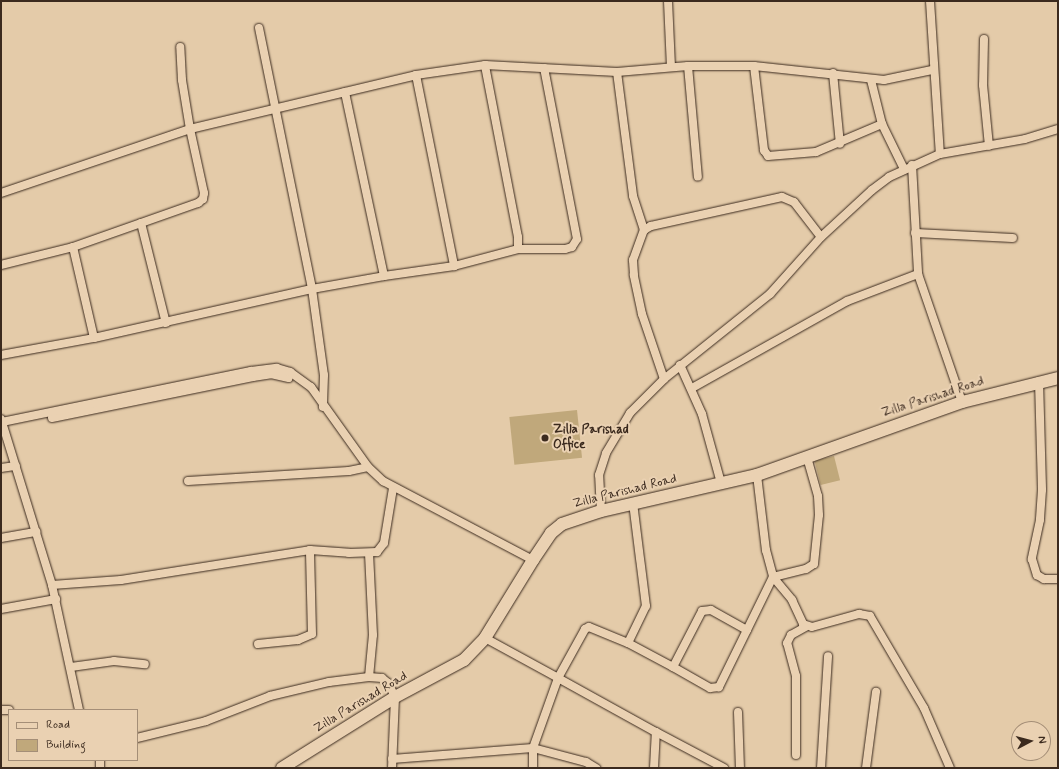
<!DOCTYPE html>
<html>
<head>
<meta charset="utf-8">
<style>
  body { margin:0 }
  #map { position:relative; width:1059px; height:769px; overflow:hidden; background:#e4cba9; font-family:Mynerve,sans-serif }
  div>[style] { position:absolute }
  .building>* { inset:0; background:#c0a87b; transform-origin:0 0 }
  .roads { filter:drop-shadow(0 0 1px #3b2a1e) drop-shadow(0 0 1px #3b2a1e) }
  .minor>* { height:8px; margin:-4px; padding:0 4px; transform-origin:4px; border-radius:4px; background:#ead1b2 }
  .secondary>* { height:12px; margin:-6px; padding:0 6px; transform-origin:6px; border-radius:6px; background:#ead1b2 }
  .dots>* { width:11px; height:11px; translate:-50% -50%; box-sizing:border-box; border:2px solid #ead1b2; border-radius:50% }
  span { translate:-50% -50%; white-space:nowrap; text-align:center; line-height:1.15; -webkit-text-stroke:4px #ead1b2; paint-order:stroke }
  .street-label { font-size:13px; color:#3b2a1e }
  .poi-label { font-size:13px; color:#3b2a1e; font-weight:700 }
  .left { translate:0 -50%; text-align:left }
  .frame { position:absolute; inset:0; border:2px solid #3b2a1e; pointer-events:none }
  .legend { position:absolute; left:8px; top:709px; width:130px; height:52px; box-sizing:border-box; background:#ead1b2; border:1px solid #a48e77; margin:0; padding:5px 7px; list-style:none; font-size:12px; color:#3b2a1e }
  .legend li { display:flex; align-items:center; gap:8px; height:20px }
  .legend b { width:20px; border:1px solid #a48e77 }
  .north { position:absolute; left:1011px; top:721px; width:40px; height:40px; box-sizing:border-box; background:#ead1b2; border:1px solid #a48e77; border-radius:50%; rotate:83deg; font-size:11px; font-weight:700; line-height:16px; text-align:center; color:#3b2a1e }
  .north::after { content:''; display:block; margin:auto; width:14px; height:18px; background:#3b2a1e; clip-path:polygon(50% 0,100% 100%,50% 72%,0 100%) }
</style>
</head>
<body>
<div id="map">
  <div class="building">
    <i style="left:577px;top:410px;width:48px;height:68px;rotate:84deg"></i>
    <i style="left:834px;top:456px;width:25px;height:20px;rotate:76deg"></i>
  </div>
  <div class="roads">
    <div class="minor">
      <i style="left:668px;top:1px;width:66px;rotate:87.4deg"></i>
      <i style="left:930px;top:1px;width:153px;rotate:86.3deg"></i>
      <i style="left:259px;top:28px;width:266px;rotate:78.5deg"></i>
      <i style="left:312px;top:289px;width:87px;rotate:82.1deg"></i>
      <i style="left:324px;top:375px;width:32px;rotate:92deg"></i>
      <i style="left:984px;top:39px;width:46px;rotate:91.2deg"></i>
      <i style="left:983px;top:85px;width:61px;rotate:84.4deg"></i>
      <i style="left:688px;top:66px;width:111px;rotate:84.9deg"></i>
      <i style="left:754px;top:66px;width:85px;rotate:83.2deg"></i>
      <i style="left:764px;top:150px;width:7px;rotate:56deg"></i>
      <i style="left:768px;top:156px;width:48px;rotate:-4.8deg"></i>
      <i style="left:816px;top:152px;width:72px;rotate:-23deg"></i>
      <i style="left:617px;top:72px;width:125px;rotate:82.6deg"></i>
      <i style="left:633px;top:196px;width:36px;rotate:72deg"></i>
      <i style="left:833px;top:73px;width:71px;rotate:84.4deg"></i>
      <i style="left:416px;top:75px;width:195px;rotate:78.7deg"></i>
      <i style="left:871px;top:80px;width:45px;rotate:76deg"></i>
      <i style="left:882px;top:124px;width:50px;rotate:63.9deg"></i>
      <i style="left:912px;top:165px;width:109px;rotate:86.8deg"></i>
      <i style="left:918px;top:274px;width:135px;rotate:71deg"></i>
      <i style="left:1px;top:193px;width:200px;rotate:-18.7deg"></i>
      <i style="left:190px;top:129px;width:50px;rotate:-99.3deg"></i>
      <i style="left:182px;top:80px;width:33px;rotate:-93deg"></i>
      <i style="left:141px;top:223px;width:103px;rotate:76deg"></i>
      <i style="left:915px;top:233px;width:98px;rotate:2.9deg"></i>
      <i style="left:73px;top:247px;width:133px;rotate:-19.4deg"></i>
      <i style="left:198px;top:203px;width:6px;rotate:-39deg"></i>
      <i style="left:203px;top:199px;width:6px;rotate:-81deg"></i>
      <i style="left:204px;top:193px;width:66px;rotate:-102.3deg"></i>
      <i style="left:190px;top:129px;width:232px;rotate:-13.4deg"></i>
      <i style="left:416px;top:75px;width:70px;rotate:-8.2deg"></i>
      <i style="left:485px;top:65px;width:132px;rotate:3deg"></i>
      <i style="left:617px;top:72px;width:71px;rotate:-4.8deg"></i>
      <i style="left:688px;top:66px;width:66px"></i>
      <i style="left:754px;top:66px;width:131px;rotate:6.1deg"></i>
      <i style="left:884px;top:80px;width:49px;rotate:-11.8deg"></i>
      <i style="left:518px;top:249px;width:47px"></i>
      <i style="left:565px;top:249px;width:7px;rotate:-16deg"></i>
      <i style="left:572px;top:247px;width:9px;rotate:-58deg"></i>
      <i style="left:577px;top:239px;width:174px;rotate:-100.9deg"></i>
      <i style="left:1px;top:265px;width:74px;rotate:-14deg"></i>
      <i style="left:73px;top:247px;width:93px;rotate:77deg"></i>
      <i style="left:384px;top:276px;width:71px;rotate:-8.1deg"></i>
      <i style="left:454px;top:266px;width:66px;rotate:-14.9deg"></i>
      <i style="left:518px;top:249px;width:12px;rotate:-90deg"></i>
      <i style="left:518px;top:237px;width:175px;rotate:-100.9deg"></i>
      <i style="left:1px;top:355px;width:95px;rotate:-10.4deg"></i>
      <i style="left:94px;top:338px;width:223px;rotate:-12.7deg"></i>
      <i style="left:312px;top:289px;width:73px;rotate:-10.2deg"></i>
      <i style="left:384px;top:276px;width:188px;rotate:-102deg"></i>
      <i style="left:680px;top:365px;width:54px;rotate:65.8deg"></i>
      <i style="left:702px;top:414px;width:72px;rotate:74.6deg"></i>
      <i style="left:664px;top:379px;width:69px;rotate:-108.7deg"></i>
      <i style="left:642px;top:314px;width:40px;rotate:-102deg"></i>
      <i style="left:634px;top:275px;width:15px;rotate:-94deg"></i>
      <i style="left:633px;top:260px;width:32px;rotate:-70deg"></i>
      <i style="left:644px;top:230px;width:8px;rotate:-30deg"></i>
      <i style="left:651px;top:226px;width:134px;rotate:-12.5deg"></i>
      <i style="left:782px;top:197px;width:13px;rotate:23deg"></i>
      <i style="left:794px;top:202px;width:44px;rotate:52.4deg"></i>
      <i style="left:1039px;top:381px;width:109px;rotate:88.4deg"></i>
      <i style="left:1042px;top:490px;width:30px;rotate:94deg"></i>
      <i style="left:1040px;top:520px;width:40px;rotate:102deg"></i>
      <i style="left:1032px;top:559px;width:17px;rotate:73deg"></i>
      <i style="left:1037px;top:575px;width:8px;rotate:30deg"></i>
      <i style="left:1044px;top:579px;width:14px"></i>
      <i style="left:692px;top:388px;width:178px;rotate:-29.3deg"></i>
      <i style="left:847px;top:301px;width:76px;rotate:-20.8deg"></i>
      <i style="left:52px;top:418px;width:205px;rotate:-11.5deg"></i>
      <i style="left:253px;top:377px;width:18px;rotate:-9deg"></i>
      <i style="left:271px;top:374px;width:18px;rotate:13deg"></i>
      <i style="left:1px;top:419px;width:174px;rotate:72.9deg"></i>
      <i style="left:52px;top:585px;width:128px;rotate:77.8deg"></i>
      <i style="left:2px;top:422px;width:254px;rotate:-11.6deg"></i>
      <i style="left:251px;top:371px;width:26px;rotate:-7deg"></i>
      <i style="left:277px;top:368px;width:14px;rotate:17deg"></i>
      <i style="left:290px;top:372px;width:26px;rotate:36deg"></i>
      <i style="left:311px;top:387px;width:98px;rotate:54.5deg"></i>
      <i style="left:368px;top:467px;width:21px;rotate:43deg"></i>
      <i style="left:383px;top:481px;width:170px;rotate:27.8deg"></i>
      <i style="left:1px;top:468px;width:15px;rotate:-8deg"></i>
      <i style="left:757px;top:475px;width:76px;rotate:83.2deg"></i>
      <i style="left:766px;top:550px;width:28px;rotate:75deg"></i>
      <i style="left:773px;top:577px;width:30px;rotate:50deg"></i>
      <i style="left:792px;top:600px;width:26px;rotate:65deg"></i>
      <i style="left:803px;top:624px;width:9px;rotate:18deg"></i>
      <i style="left:812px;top:627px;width:49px;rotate:-15.5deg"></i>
      <i style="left:859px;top:614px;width:11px;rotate:10deg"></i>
      <i style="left:870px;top:616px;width:107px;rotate:59.6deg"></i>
      <i style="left:924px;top:708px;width:65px;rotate:66.6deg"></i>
      <i style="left:188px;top:481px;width:161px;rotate:-3.6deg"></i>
      <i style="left:349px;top:471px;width:19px;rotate:-12deg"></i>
      <i style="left:601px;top:511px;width:36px;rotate:-93deg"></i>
      <i style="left:599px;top:475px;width:23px;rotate:-72deg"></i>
      <i style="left:606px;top:453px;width:47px;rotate:-59deg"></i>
      <i style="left:630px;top:413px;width:48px;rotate:-45deg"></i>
      <i style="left:664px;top:379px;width:136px;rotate:-38.7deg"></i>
      <i style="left:770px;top:294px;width:76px;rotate:-48.2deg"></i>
      <i style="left:821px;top:237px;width:69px;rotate:-42.7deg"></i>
      <i style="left:872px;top:190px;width:21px;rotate:-37deg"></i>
      <i style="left:889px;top:177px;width:56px;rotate:-24.3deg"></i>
      <i style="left:940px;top:154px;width:86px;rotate:-10deg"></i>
      <i style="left:1025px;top:139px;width:34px;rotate:-17deg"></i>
      <i style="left:1px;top:538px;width:36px;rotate:-10deg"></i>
      <i style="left:52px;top:585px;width:69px;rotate:-4.1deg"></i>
      <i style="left:121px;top:580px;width:191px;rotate:-9deg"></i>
      <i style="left:310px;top:550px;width:39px;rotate:4deg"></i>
      <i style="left:349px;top:553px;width:28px;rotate:-2deg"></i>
      <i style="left:377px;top:552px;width:11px;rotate:-52deg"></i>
      <i style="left:384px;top:543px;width:56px;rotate:-80.7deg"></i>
      <i style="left:1px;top:609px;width:56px;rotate:-10.3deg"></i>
      <i style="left:747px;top:630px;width:64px;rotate:116.2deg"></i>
      <i style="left:719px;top:687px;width:9px;rotate:174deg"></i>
      <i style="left:710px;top:688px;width:43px;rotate:-150.4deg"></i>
      <i style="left:673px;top:667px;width:63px;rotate:-62.6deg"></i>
      <i style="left:702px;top:611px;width:9px;rotate:-6deg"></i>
      <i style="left:711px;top:610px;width:41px;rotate:29.1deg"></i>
      <i style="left:747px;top:630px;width:59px;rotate:-63.9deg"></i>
      <i style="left:773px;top:577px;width:34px;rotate:-14deg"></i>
      <i style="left:806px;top:569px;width:9px;rotate:-32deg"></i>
      <i style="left:814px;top:564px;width:49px;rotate:-84.2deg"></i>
      <i style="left:819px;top:515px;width:19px;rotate:-93deg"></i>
      <i style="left:818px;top:496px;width:41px;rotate:-105.8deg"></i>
      <i style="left:485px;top:638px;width:83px;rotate:28.7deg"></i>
      <i style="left:558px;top:678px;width:56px;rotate:-61.1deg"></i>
      <i style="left:585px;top:629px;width:4px;rotate:-27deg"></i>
      <i style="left:589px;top:627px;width:42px;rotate:22.3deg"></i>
      <i style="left:628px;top:643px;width:51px;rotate:28.1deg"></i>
      <i style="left:628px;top:643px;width:41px;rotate:-64.1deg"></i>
      <i style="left:646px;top:606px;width:104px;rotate:-97.2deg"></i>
      <i style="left:258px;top:644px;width:40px;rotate:-5.7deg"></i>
      <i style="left:298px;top:640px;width:15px;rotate:-23deg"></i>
      <i style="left:312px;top:634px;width:84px;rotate:-91.4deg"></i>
      <i style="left:71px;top:667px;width:43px;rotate:-7.9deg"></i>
      <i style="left:114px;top:661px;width:31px;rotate:6deg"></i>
      <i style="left:369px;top:677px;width:42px;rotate:-84.6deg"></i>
      <i style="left:373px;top:635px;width:82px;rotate:-92.8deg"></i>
      <i style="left:1px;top:710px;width:8px"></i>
      <i style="left:738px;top:712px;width:56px;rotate:88deg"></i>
      <i style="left:137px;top:738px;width:71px;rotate:-13.8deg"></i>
      <i style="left:206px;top:721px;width:69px;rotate:-21.3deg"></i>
      <i style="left:270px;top:696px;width:61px;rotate:-13.3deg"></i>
      <i style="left:329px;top:682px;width:40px;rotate:-7.1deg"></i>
      <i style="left:369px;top:677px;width:13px;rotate:4deg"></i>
      <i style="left:382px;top:678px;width:8px;rotate:40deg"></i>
      <i style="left:388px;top:683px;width:16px;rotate:63deg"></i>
      <i style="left:395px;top:697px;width:71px;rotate:92.4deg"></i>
      <i style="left:796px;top:755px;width:79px;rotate:-90deg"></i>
      <i style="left:796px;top:676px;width:34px;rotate:-105deg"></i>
      <i style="left:787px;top:643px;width:9px;rotate:-63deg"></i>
      <i style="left:791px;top:635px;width:18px;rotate:-29deg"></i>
      <i style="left:392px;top:759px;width:141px;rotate:-4.5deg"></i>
      <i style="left:533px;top:748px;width:55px;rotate:14.8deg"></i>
      <i style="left:586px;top:762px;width:12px;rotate:31deg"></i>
      <i style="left:100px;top:768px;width:8px;rotate:-90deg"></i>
      <i style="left:533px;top:768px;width:20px;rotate:-90deg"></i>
      <i style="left:533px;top:748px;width:74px;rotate:-70.3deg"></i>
      <i style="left:558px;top:678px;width:112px;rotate:28.9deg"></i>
      <i style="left:654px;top:768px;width:36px;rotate:-87deg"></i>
      <i style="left:656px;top:732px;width:77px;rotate:27.9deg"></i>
      <i style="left:821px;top:768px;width:112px;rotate:-86.4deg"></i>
      <i style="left:866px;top:768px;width:77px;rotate:-82.5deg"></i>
    </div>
    <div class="secondary">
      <i style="left:282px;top:768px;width:133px;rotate:-32.1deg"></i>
      <i style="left:395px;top:697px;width:78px;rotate:-28.2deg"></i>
      <i style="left:464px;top:660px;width:30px;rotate:-46deg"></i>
      <i style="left:485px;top:638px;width:92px;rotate:-58.4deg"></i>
      <i style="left:533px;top:560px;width:32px;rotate:-56deg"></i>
      <i style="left:551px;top:533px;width:14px;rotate:-39deg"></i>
      <i style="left:562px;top:524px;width:41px;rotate:-18.4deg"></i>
      <i style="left:601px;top:511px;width:160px;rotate:-13deg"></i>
      <i style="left:757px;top:475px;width:218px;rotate:-19.6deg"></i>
      <i style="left:962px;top:402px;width:99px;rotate:-14deg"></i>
    </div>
  </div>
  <div class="dots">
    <i style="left:545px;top:438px;background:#3b2a1e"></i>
  </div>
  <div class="street-label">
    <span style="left:933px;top:398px;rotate:-18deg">Zilla Parishad Road</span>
    <span style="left:625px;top:492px;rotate:-14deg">Zilla Parishad Road</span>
    <span style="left:361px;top:703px;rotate:-31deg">Zilla Parishad Road</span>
  </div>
  <div class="poi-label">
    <span class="left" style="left:553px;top:438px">Zilla Parishad<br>Office</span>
  </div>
  <div class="frame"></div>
  <ul class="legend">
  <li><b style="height:5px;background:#ead1b2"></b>Road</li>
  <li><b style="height:11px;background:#c0a87b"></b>Building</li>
  </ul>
  <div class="north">N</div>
</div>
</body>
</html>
